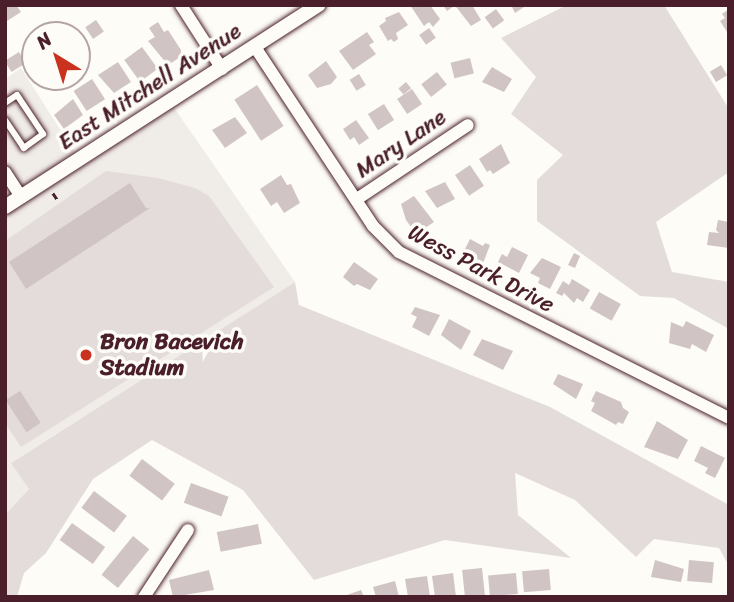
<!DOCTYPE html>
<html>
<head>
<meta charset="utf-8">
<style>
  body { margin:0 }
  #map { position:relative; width:734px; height:602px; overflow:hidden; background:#fdfcf7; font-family:Sriracha,sans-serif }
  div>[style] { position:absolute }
  .built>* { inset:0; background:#f0ece8 }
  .green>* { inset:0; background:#e3dcda }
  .building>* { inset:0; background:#d0c5c4; transform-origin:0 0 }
  .path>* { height:2.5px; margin-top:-1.25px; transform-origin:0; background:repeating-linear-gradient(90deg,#4a1f2b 0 7px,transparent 0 12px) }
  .roads { filter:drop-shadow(0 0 2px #4a1f2b) drop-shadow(0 0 2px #4a1f2b) }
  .service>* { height:6px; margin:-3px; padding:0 3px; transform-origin:3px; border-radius:3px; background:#fdfcf7 }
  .minor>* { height:12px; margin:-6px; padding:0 6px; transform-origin:6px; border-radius:6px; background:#fdfcf7 }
  .tertiary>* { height:14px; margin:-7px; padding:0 7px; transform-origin:7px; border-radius:7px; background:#fdfcf7 }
  .dots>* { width:19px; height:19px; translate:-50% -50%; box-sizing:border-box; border:4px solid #fdfcf7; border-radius:50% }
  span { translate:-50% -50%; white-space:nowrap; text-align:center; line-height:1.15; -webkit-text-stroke:7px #fdfcf7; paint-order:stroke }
  .street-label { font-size:23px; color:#4a1f2b }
  .poi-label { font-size:23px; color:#4a1f2b; font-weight:700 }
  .left { translate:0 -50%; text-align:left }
  .frame { position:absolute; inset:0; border:7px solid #4a1f2b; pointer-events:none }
  .north { position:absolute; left:21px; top:21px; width:70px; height:70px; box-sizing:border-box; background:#fdfcf7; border:2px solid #b5a4a5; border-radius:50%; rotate:322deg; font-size:19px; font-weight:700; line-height:28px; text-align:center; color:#4a1f2b }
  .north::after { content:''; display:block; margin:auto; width:24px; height:32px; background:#c8321e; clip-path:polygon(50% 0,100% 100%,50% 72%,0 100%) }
</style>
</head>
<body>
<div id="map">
  <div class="built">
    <i style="clip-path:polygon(21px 68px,79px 159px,170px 102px,295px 282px,12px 462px,29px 489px,5px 515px,5px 207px,21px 197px,5px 172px,5px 79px)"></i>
  </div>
  <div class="green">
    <i style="clip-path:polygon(567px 5px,664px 5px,729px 109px,729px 172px,656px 222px,672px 272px,729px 282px,729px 329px,674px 298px,640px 296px,537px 221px,537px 180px,563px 155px,511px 114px,536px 77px,501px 38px)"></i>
    <i style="clip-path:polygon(106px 171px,158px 178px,195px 188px,209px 196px,274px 287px,21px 447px,5px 423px,5px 241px)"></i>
    <i style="clip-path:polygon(295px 282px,299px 305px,550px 407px,729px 505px,729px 566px,719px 548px,654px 539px,636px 557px,575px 500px,515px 473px,518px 515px,571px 558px,445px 540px,314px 580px,243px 490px,152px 440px,93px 479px,46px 553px,24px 573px,17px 597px,5px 597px,5px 515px,29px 489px,11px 463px)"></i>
  </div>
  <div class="building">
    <i style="clip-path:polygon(5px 5px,16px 5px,21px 12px,7px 21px)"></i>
    <i style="clip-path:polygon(410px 5px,430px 5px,440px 19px,433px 27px,429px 22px,424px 26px)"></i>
    <i style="clip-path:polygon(443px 5px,472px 5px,481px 20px,471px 26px,457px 8px,454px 6px,447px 11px)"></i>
    <i style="clip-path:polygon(511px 5px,527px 5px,515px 13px)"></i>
    <i style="left:496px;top:9px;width:14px;height:14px;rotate:54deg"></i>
    <i style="clip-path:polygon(729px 9px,729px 35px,720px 21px,725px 18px,722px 14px)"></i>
    <i style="clip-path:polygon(399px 12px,408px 25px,396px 33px,398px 39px,394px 42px,391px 39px,388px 41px,379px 26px,386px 21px,385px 18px)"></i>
    <i style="left:96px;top:20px;width:14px;height:13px;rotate:56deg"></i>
    <i style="clip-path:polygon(158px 22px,164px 32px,168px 30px,181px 50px,182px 56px,168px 65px,148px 41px,155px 37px,149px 28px)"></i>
    <i style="left:429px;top:28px;width:12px;height:12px;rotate:55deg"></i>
    <i style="clip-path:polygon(367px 32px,374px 42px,369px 45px,376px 54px,353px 70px,339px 51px)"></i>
    <i style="left:142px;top:47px;width:27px;height:22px;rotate:54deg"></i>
    <i style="left:19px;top:52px;width:13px;height:17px;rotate:58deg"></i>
    <i style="left:470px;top:58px;width:16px;height:20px;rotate:76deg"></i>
    <i style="clip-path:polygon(326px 61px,337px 77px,331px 84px,317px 88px,308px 75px)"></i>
    <i style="clip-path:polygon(118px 62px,131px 82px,114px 93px,98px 75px)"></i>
    <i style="left:721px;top:65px;width:12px;height:13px;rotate:59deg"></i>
    <i style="clip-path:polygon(492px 67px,512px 79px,504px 92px,482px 82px)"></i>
    <i style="left:437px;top:72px;width:16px;height:20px;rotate:52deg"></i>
    <i style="left:359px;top:74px;width:13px;height:11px;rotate:58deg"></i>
    <i style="left:92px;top:79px;width:24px;height:22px;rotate:57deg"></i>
    <i style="left:406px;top:82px;width:8px;height:10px;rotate:50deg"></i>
    <i style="left:257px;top:85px;width:49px;height:27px;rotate:57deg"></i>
    <i style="left:412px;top:89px;width:18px;height:18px;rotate:56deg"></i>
    <i style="clip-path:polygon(73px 99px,83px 115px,64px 129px,54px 115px)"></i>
    <i style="left:384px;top:104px;width:19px;height:19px;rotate:58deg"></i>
    <i style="clip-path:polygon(235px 117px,247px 133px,225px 148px,212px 130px)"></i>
    <i style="clip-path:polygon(356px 120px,369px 138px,359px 145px,354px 137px,350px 140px,343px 129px)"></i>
    <i style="clip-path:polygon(501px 144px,510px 163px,493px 174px,490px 170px,487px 172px,479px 159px)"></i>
    <i style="left:470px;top:165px;width:25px;height:18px;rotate:56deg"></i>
    <i style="clip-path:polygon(281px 175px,287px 185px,291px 184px,300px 203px,284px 213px,277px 202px,271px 206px,260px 189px)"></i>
    <i style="clip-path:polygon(445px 182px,455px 199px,437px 208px,425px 191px)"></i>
    <i style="clip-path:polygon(130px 183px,146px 208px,150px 208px,26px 289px,9px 262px)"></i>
    <i style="clip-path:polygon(414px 196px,434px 222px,416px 234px,406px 220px,401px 204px)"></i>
    <i style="clip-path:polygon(718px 220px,729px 222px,729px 248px,707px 245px,709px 232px,719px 233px,716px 230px)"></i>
    <i style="clip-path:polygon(470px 239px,483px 246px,485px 243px,490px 245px,482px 266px,462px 255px)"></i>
    <i style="clip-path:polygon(512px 247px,528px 255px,519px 273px,498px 262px,502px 254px,507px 257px)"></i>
    <i style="clip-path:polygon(574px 253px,580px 256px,575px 268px,568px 265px)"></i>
    <i style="clip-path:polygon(542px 258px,561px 267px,550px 289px,538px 283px,540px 278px,530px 273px)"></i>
    <i style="clip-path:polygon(354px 262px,378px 279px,370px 290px,357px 284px,354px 286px,343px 277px)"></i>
    <i style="clip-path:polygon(572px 279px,590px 290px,583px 302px,577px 298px,574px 303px,564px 293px,562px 296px,556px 293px,563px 281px,569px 285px)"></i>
    <i style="left:599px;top:292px;width:25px;height:19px;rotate:29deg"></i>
    <i style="clip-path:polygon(415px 307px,440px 315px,429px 336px,412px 327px,417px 317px,411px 314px)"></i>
    <i style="clip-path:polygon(449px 319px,471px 331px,461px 350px,441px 335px)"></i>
    <i style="clip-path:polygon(686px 321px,714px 335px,706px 352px,692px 344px,690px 349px,669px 343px,671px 322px,683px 327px)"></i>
    <i style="clip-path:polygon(482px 339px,513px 351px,503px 370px,473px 355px)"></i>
    <i style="clip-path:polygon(558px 374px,583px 384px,576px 399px,553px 384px)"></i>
    <i style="left:20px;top:391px;width:38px;height:17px;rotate:57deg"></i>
    <i style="clip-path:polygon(596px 391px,621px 402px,623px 408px,629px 412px,623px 424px,618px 422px,616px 425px,591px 411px,595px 403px,591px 401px)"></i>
    <i style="clip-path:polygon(657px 421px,688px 440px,678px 459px,644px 447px)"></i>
    <i style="clip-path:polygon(701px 446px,725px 458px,715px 478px,705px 473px,708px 468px,694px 461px)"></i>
    <i style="left:142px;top:459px;width:41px;height:21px;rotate:37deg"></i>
    <i style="left:191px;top:483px;width:40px;height:21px;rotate:20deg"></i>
    <i style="left:94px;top:491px;width:41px;height:21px;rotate:37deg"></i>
    <i style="left:72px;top:523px;width:41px;height:21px;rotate:36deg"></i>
    <i style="left:258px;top:524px;width:20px;height:42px;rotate:79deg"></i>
    <i style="left:133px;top:536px;width:21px;height:50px;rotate:39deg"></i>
    <i style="clip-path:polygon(655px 560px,684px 569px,681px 582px,651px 577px)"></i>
    <i style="left:689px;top:560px;width:25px;height:21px;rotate:5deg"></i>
    <i style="left:482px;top:568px;width:29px;height:20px;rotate:84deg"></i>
    <i style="left:549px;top:569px;width:21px;height:27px;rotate:85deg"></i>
    <i style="clip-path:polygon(209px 570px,214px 590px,173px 597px,169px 580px)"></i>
    <i style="clip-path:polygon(453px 573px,456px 597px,435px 597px,432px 576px)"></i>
    <i style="left:516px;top:573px;width:21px;height:28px;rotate:85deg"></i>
    <i style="clip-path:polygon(427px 576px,430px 597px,408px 597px,405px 579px)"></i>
    <i style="clip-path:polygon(395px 581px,399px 597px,376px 597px,373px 587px)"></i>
    <i style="clip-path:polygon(361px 590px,364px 597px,344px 597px,344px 596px)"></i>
  </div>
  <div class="path">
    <i style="left:53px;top:193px;width:11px;rotate:56deg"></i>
  </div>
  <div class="roads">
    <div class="service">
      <i style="left:5px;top:103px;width:14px;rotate:-34deg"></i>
      <i style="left:17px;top:95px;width:47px;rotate:56.3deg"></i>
      <i style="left:43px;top:134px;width:24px;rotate:144deg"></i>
      <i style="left:24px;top:148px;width:34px;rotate:-124deg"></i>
    </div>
    <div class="minor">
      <i style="left:181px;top:5px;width:76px;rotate:57.4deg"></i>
      <i style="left:255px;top:47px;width:214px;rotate:56.6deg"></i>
      <i style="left:373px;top:226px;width:37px;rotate:45deg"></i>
      <i style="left:399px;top:252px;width:369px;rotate:26.7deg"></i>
      <i style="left:5px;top:172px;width:30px;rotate:57deg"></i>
      <i style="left:357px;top:199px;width:133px;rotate:-33.7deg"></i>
      <i style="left:144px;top:597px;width:80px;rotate:-56.7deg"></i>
    </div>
    <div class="tertiary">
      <i style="left:5px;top:207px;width:373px;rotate:-32.8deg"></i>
    </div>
  </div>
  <div class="dots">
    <i style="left:86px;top:355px;background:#c8321e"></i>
  </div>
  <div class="street-label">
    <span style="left:150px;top:87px;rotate:-33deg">East Mitchell Avenue</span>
    <span style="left:401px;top:144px;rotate:-34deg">Mary Lane</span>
    <span style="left:481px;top:269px;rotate:28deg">Wess Park Drive</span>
  </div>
  <div class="poi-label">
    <span class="left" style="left:100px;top:355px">Bron Bacevich<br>Stadium</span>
  </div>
  <div class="frame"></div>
  <div class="north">N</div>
</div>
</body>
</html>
